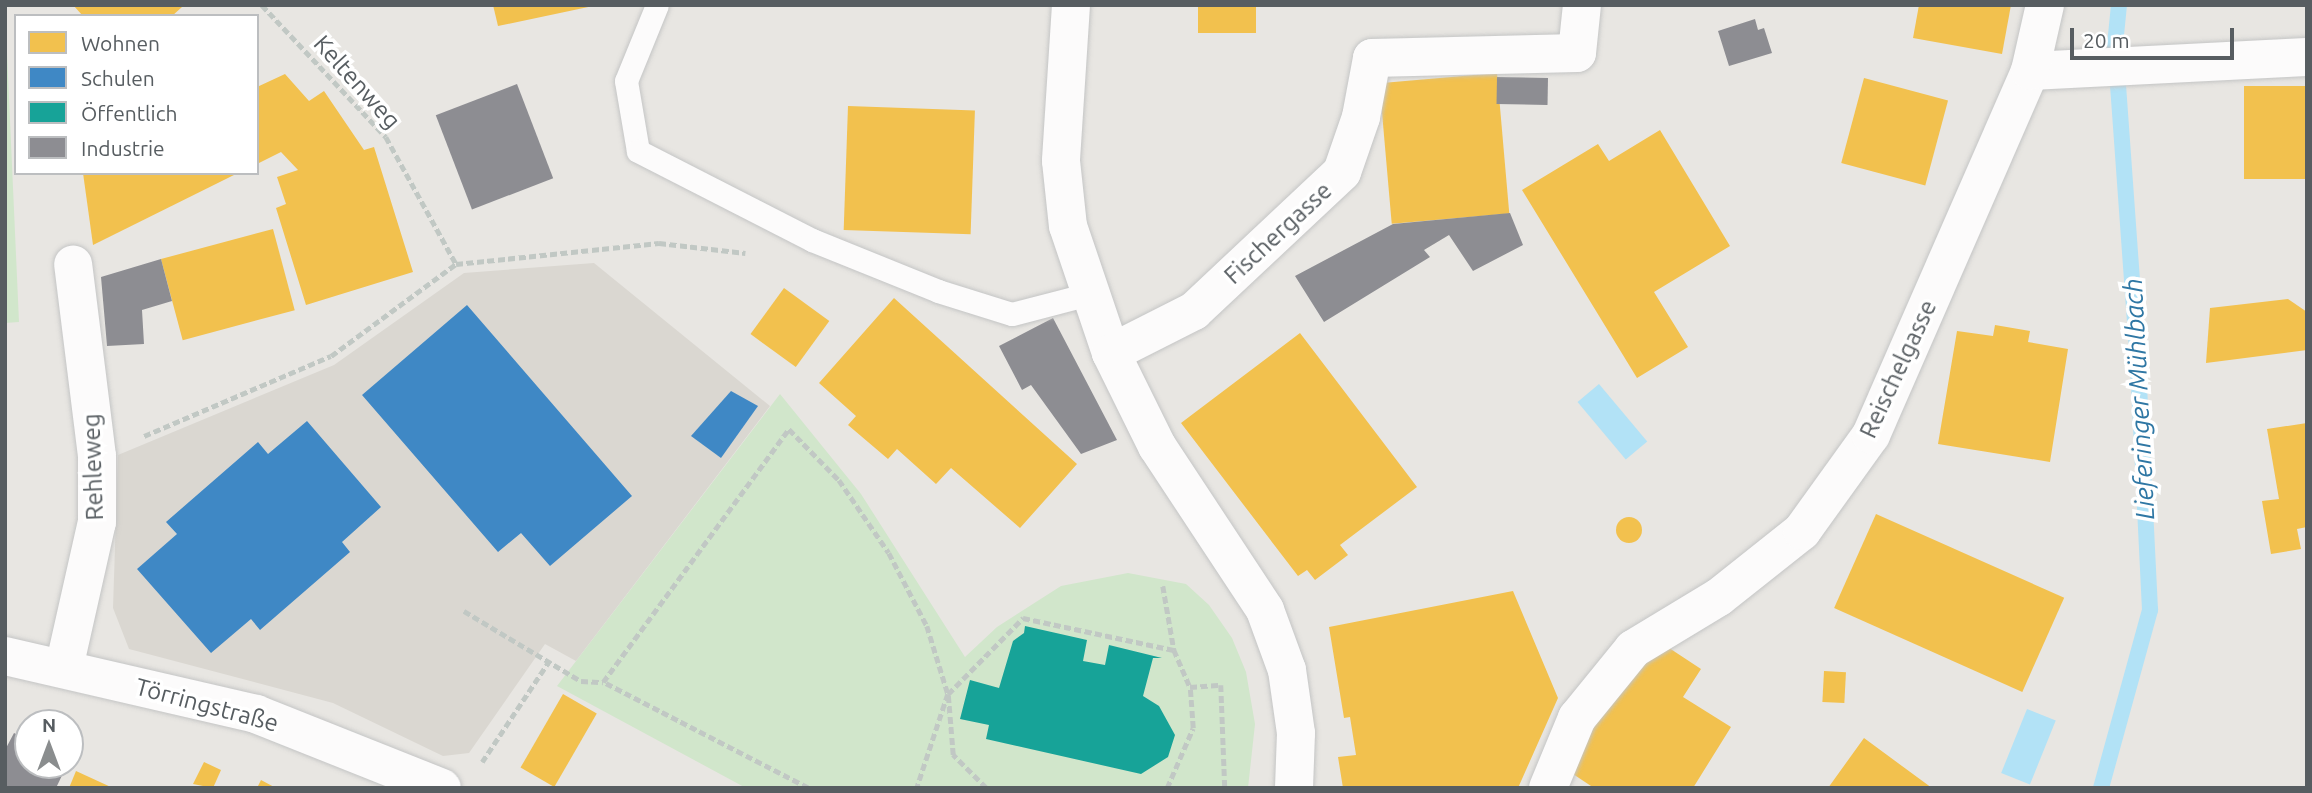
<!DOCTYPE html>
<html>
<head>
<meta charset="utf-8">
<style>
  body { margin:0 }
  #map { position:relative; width:2312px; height:793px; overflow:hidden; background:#e8e6e2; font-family:Ubuntu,sans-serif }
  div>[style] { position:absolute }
  .education>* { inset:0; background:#dad7d1 }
  .green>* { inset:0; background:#d1e6cb }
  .water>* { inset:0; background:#b2e2f6; transform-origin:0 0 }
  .homes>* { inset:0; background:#f2c14e; transform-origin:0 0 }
  .round { border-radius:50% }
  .schools>* { inset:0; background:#3f88c5 }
  .public>* { inset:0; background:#17a398 }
  .industry>* { inset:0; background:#8d8d92; transform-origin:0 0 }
  .stream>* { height:16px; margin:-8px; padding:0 8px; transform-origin:8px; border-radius:8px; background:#b2e2f6 }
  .path>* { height:4.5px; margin-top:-2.25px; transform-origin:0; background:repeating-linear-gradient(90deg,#c1c8c4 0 7px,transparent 0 10.5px) }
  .roads { filter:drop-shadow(0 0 2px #c4c5c5) drop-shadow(0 0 2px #c4c5c5) }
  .service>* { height:23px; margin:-11.5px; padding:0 11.5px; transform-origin:11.5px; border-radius:11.5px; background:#fcfbfb }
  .minor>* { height:38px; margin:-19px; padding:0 19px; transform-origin:19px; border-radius:19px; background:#fcfbfb }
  span { translate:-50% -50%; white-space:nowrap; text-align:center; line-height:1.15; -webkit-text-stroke:7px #fff; paint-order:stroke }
  .street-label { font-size:24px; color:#575d61 }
  .water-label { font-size:26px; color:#2f77a4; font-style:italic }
  .frame { position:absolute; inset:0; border:7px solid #575d61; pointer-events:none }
  .legend { position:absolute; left:14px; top:14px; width:245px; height:161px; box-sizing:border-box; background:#fff; border:2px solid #bcbec0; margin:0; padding:9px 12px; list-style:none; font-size:21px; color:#575d61 }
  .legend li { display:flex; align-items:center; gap:14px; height:35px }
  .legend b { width:35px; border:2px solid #bcbec0 }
  .north { position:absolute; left:14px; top:709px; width:70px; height:70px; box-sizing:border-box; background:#fff; border:2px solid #bcbec0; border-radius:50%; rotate:0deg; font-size:19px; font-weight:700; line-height:28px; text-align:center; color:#575d61 }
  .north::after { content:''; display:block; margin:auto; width:24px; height:32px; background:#8a8d8e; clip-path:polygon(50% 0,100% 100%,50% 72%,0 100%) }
  .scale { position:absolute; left:2070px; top:28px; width:164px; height:32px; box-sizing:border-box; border:4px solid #575d61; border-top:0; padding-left:9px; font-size:21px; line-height:24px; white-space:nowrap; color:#575d61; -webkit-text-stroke:5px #fff; paint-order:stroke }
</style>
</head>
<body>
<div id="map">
  <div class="education">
    <i style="clip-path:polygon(594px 263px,770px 406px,576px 661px,545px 644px,469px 753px,443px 756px,333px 703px,129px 649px,113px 608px,118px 455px,334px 365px,464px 273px)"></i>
  </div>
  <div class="green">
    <i style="clip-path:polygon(5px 8px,19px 322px,5px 323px)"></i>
    <i style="clip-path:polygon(780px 394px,861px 494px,965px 657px,997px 627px,1061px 586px,1128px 573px,1186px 584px,1209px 605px,1232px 638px,1246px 672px,1255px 724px,1248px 788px,746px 788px,557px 686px)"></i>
  </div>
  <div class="water">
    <i style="left:1599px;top:384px;width:75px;height:28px;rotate:50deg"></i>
    <i style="left:2027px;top:709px;width:31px;height:69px;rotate:22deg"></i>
  </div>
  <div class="homes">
    <i style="clip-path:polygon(73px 5px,180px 5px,182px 7px,172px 16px,83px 16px)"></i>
    <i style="clip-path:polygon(493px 5px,593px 5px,593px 6px,498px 26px)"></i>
    <i style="left:1198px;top:5px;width:58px;height:28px"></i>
    <i style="clip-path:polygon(1919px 5px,2011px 5px,2002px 54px,1913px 38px)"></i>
    <i style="left:1497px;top:73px;width:141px;height:118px;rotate:85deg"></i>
    <i style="clip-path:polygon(285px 74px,309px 101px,324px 91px,364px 150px,374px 147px,413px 272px,306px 305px,276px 208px,286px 204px,277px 177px,298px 170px,281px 152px,257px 164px,257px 87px)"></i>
    <i style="left:1864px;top:78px;width:87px;height:88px;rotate:15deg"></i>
    <i style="left:2307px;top:86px;width:93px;height:63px;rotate:90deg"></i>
    <i style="left:848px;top:106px;width:127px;height:124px;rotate:2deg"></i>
    <i style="clip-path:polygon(1660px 130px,1730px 246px,1654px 292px,1688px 347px,1637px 378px,1522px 190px,1598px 144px,1609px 161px)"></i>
    <i style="clip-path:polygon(83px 173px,238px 173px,93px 245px)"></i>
    <i style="left:273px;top:229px;width:84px;height:116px;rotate:75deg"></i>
    <i style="left:784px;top:288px;width:56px;height:57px;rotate:36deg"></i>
    <i style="clip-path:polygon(894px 298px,1077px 464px,1020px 528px,951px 468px,936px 484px,897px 449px,888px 459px,848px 425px,856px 416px,819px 383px)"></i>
    <i style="clip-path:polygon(2288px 299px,2307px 312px,2307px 350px,2206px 363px,2210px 308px)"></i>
    <i style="clip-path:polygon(1995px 325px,2030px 331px,2028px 342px,2068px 349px,2050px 462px,1938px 444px,1957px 331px,1993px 336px)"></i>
    <i style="clip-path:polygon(1300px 333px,1417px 487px,1340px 545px,1348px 555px,1315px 580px,1307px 570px,1298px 576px,1181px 423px)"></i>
    <i style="clip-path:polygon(2307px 423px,2307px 527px,2297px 529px,2301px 549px,2271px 554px,2262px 501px,2279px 499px,2267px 429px)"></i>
    <i style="left:1876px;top:514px;width:206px;height:103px;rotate:24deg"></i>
    <i class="round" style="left:1616px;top:517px;width:26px;height:26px"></i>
    <i style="clip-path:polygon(1513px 591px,1558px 698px,1518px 788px,1343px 788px,1338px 757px,1356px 755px,1350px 717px,1344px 718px,1329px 627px)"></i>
    <i style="clip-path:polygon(1660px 642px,1701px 669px,1683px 697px,1731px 727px,1693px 788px,1594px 788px,1564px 768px,1633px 660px)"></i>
    <i style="left:1824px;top:671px;width:22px;height:31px;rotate:3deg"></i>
    <i style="left:563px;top:694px;width:39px;height:85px;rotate:30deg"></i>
    <i style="clip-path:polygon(1864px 738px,1902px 766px,1932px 788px,1828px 788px)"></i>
    <i style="clip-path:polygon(204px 762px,221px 770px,213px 788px,193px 784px)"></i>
    <i style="clip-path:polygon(76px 771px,113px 788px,69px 788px)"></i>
    <i style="clip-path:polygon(261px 780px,276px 788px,257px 788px)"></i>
  </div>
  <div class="schools">
    <i style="clip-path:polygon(467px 305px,632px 496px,550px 566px,521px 533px,498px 552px,362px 395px)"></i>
    <i style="clip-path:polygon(731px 391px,758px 406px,721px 458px,691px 436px)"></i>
    <i style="clip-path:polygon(307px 421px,381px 507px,342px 542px,350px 552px,260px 630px,251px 619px,211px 653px,137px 569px,177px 534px,166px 522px,258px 442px,268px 454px)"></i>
  </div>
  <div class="public">
    <i style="clip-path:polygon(1025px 626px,1087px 640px,1083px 661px,1105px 665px,1109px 645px,1162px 658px,1153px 658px,1143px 696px,1159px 706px,1175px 735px,1168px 757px,1141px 774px,986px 739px,989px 725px,960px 719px,970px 680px,999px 688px,1013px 641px,1024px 633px)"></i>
  </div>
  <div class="industry">
    <i style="clip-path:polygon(1755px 19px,1758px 30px,1764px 28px,1772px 53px,1729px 66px,1718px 31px)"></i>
    <i style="left:1497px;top:77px;width:51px;height:27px;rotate:1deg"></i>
    <i style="left:517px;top:84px;width:101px;height:87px;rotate:69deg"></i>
    <i style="clip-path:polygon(1510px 213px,1523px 245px,1473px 271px,1449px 235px,1424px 250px,1430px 257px,1324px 322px,1295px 276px,1393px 224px)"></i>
    <i style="clip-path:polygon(161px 259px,172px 301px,142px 310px,144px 344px,107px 346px,101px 277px)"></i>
    <i style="clip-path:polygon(1053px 318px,1117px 440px,1081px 454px,1031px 385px,1022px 390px,999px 346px)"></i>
    <i style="clip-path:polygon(14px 733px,28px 740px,28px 765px,67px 765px,56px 788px,5px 788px,5px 750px)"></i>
  </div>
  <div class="stream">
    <i style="left:2101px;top:788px;width:185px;rotate:-74.6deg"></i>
    <i style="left:2150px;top:610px;width:246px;rotate:-92.8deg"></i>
    <i style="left:2138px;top:364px;width:320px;rotate:-94.1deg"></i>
    <i style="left:2115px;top:45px;width:40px;rotate:-84.3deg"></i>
  </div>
  <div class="path">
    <i style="left:262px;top:5px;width:181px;rotate:46.8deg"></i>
    <i style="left:386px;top:137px;width:145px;rotate:61.1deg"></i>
    <i style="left:144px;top:436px;width:203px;rotate:-23.2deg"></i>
    <i style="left:331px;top:356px;width:155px;rotate:-36.4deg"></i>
    <i style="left:456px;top:264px;width:204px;rotate:-5.9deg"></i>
    <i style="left:659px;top:243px;width:87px;rotate:6.6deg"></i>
    <i style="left:1163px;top:586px;width:65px;rotate:80.2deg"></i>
    <i style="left:464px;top:611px;width:136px;rotate:30.9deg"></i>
    <i style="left:581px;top:681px;width:22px;rotate:3deg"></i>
    <i style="left:482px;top:762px;width:121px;rotate:-56.4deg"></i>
    <i style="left:808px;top:788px;width:231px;rotate:-152.7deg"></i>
    <i style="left:603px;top:682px;width:314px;rotate:-53.7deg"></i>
    <i style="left:789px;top:429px;width:71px;rotate:45.6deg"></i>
    <i style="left:839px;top:480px;width:88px;rotate:55.6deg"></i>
    <i style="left:889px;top:553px;width:82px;rotate:62.5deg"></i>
    <i style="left:927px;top:626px;width:71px;rotate:72.8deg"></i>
    <i style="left:948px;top:694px;width:99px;rotate:108.3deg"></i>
    <i style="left:986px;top:788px;width:47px;rotate:-135deg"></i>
    <i style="left:953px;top:755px;width:61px;rotate:-94.7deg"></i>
    <i style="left:948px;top:694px;width:107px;rotate:-45.4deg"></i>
    <i style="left:1023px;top:618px;width:154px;rotate:12deg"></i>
    <i style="left:1174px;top:650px;width:40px;rotate:66.6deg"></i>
    <i style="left:1167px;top:788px;width:65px;rotate:-66.6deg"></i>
    <i style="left:1193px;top:728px;width:41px;rotate:-94.2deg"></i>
    <i style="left:1190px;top:687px;width:31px;rotate:-4deg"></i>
    <i style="left:1221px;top:685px;width:103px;rotate:87.8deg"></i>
  </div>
  <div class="roads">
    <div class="service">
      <i style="left:657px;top:5px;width:82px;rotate:112.2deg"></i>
      <i style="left:626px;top:81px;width:71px;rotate:80.3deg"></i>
      <i style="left:638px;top:151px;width:195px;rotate:27.1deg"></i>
      <i style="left:812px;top:240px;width:136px;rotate:22deg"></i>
      <i style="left:938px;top:291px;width:77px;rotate:17.3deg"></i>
      <i style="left:1012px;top:314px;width:80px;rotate:-14.6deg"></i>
    </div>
    <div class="minor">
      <i style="left:1071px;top:5px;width:156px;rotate:93.7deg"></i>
      <i style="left:1061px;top:161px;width:65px;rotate:83.9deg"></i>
      <i style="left:1068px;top:226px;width:134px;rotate:71.3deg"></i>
      <i style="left:1111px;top:353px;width:104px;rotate:63.7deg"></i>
      <i style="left:1157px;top:446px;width:196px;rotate:56.6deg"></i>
      <i style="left:1265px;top:610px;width:64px;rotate:69.9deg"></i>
      <i style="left:1287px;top:670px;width:64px;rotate:81.9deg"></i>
      <i style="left:1296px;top:733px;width:55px;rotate:92.1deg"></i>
      <i style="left:2030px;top:71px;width:277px;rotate:-2.9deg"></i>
      <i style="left:1111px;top:353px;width:93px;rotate:-26.8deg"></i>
      <i style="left:1194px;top:311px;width:203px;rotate:-43.2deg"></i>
      <i style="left:1342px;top:172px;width:58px;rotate:-70.9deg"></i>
      <i style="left:1361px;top:117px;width:60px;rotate:-79.4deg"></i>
      <i style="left:1372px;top:58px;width:205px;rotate:-1.4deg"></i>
      <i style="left:1577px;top:53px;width:48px;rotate:-84.1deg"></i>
      <i style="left:5px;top:656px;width:258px;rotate:13deg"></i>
      <i style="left:256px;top:714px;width:200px;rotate:21.7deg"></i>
      <i style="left:64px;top:668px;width:150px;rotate:-77.3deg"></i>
      <i style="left:97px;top:522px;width:66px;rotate:-90deg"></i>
      <i style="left:97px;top:456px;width:193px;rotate:-97.1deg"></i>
      <i style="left:1548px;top:788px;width:76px;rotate:-67.5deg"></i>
      <i style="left:1577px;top:718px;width:89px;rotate:-50.9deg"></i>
      <i style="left:1633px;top:649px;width:100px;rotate:-31.2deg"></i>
      <i style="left:1719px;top:597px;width:106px;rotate:-38.5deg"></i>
      <i style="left:1802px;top:531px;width:118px;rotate:-54.3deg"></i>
      <i style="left:1871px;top:435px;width:397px;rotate:-66.4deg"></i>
      <i style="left:2030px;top:71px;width:68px;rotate:-77.2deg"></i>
    </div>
  </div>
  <div class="street-label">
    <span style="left:357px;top:82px;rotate:48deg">Keltenweg</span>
    <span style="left:1278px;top:233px;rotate:-43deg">Fischergasse</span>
    <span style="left:1898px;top:369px;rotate:-65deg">Reischelgasse</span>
    <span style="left:93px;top:467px;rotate:-92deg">Rehleweg</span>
    <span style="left:207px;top:705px;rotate:15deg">Törringstraße</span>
  </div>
  <div class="water-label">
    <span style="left:2139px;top:399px;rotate:-93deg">Lieferinger Mühlbach</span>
  </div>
  <div class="frame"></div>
  <ul class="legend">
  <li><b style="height:19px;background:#f2c14e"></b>Wohnen</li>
  <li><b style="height:19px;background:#3f88c5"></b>Schulen</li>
  <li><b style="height:19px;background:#17a398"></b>Öffentlich</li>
  <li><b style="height:19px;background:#8d8d92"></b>Industrie</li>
  </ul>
  <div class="north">N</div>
  <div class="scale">20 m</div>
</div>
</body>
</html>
